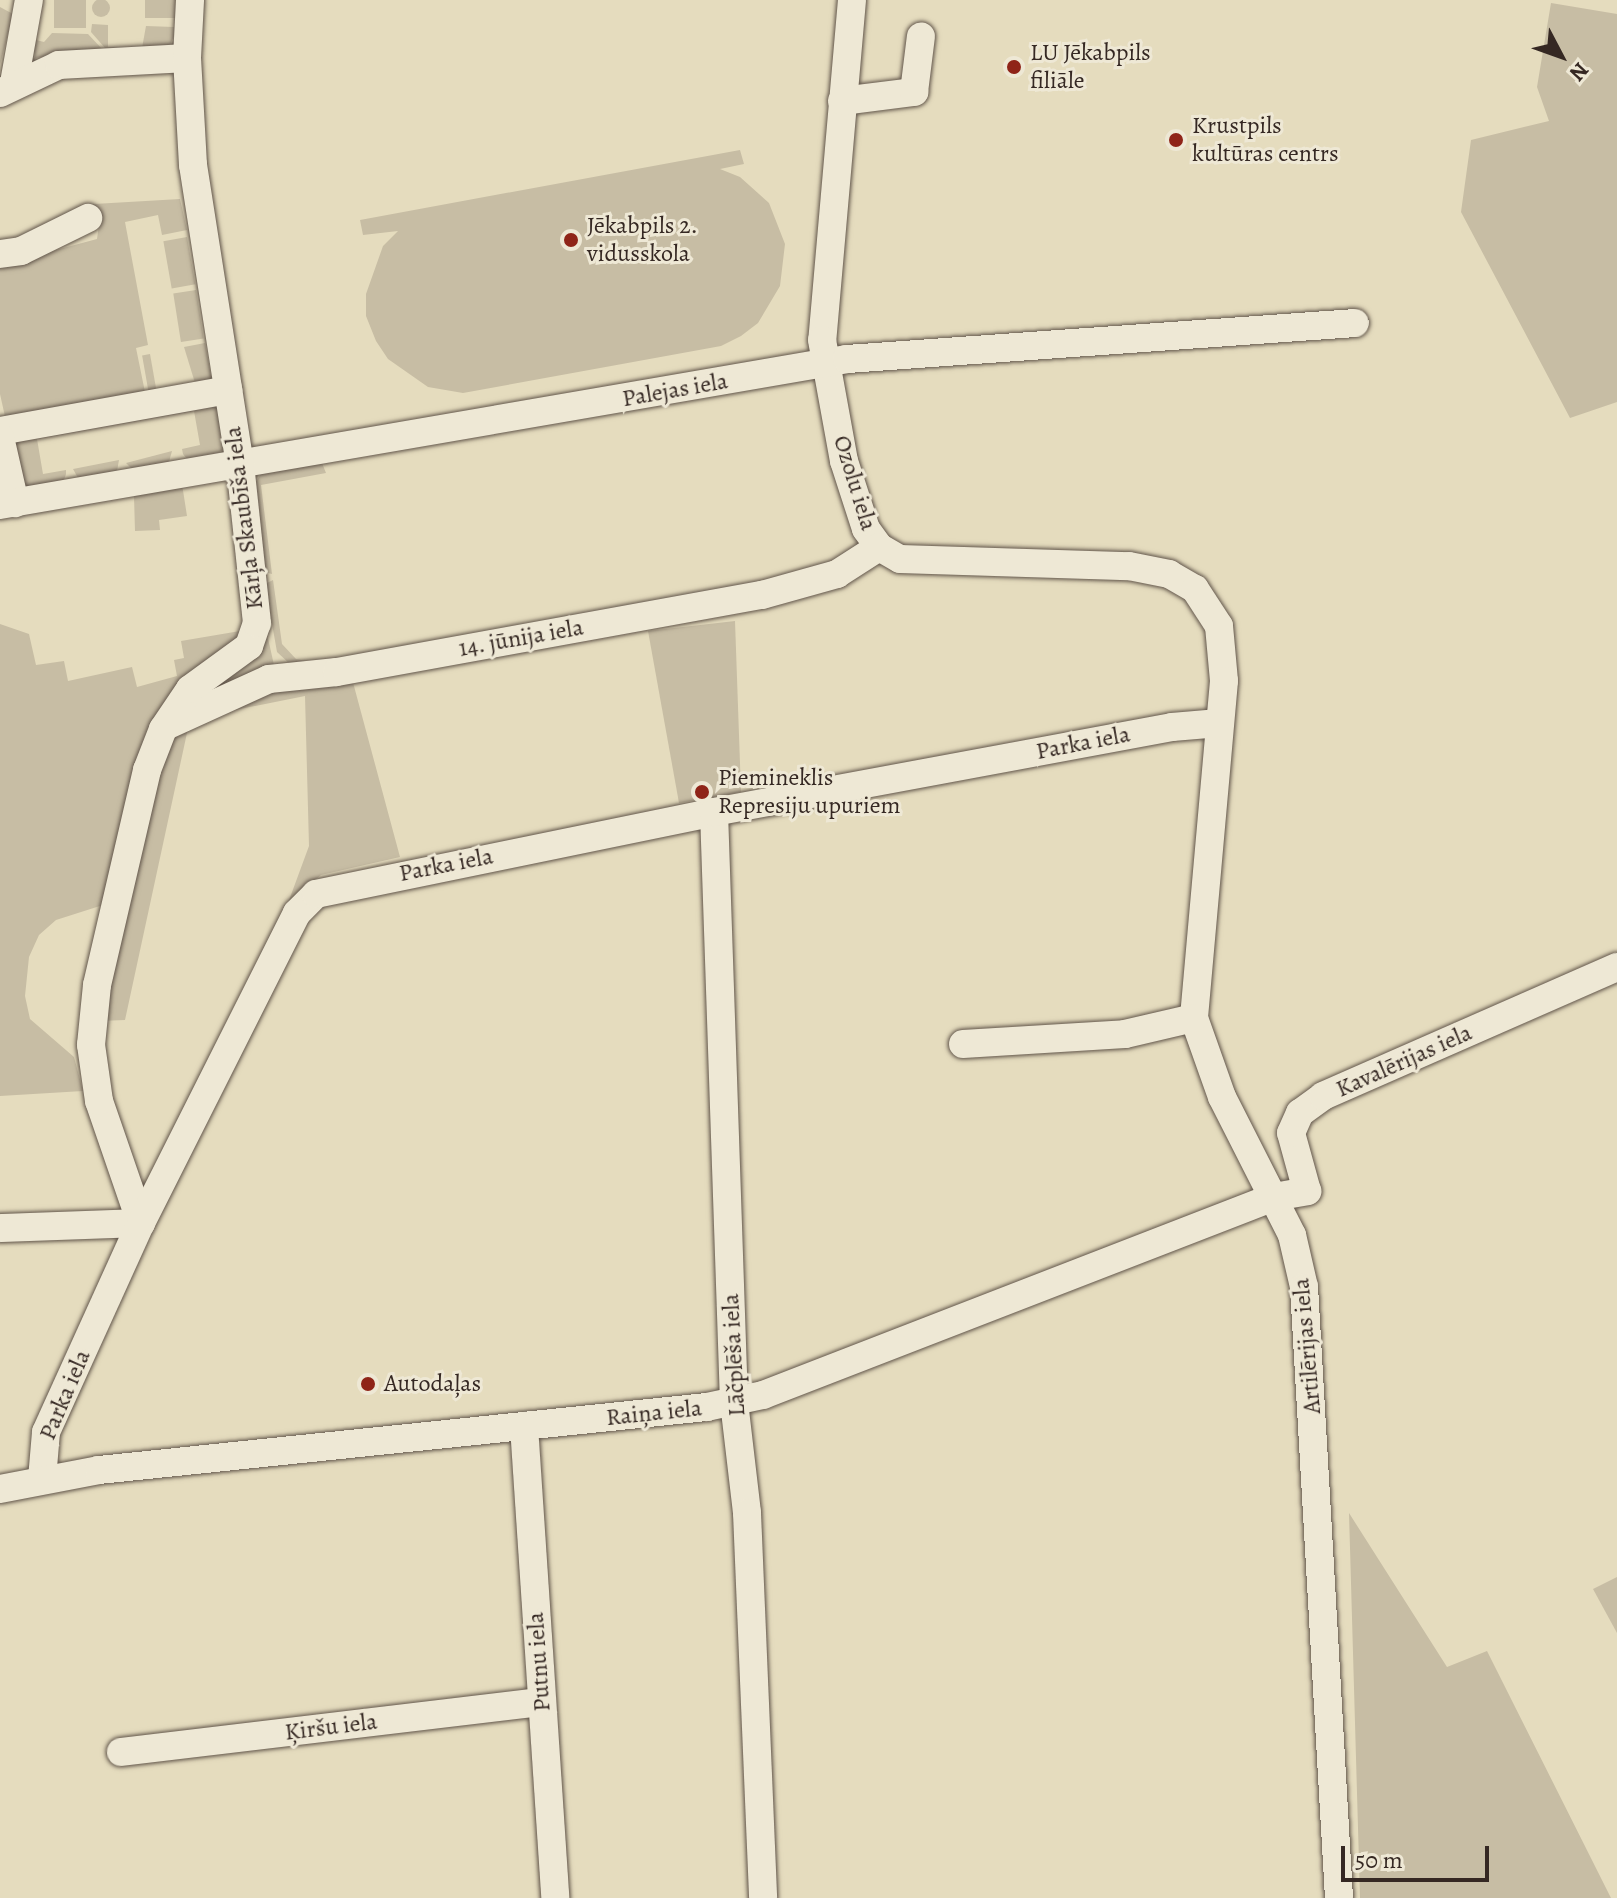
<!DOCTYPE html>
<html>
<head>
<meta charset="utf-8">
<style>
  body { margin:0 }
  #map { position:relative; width:1617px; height:1898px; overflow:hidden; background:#e5dcbe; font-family:Alegreya,serif }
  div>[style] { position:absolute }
  .green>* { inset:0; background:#c7bda4; transform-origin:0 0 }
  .round { border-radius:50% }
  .roads { filter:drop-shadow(0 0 2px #61554a) drop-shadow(0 0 2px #61554a) }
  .minor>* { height:28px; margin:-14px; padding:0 14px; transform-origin:14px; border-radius:14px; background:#eee8d5 }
  .dots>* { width:22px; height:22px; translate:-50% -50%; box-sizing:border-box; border:4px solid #eee8d5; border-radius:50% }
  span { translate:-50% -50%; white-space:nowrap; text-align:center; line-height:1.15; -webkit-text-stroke:6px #eee8d5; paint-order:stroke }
  .poi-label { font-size:24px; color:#352823 }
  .left { translate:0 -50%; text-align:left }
  .street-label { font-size:24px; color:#352823 }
  .north { position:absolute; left:1521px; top:16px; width:80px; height:80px; -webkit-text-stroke:6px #eee8d5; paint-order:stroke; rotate:131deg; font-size:22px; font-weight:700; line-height:32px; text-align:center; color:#352823 }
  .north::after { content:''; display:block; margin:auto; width:28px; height:36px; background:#352823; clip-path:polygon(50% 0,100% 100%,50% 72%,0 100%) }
  .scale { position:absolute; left:1341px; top:1846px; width:148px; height:36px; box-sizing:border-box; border:4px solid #352823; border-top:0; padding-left:10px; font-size:24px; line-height:28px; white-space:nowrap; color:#352823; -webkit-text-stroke:6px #eee8d5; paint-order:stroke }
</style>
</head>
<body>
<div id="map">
  <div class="green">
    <i class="round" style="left:92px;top:-1px;width:18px;height:18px"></i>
    <i style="left:54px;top:0;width:32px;height:28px"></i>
    <i style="left:145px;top:0;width:30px;height:18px"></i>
    <i style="clip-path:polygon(1551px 3px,1617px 14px,1617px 402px,1570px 418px,1461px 212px,1471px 140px,1549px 121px,1537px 87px)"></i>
    <i style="clip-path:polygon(0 7px,13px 14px,0 65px)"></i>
    <i style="clip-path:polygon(92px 24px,108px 25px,108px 47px,142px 48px,146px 26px,174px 27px,174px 36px,169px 47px,154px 50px,105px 48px,91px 32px)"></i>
    <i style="clip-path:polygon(52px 33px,88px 34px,102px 49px,35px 58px,32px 39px,44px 42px)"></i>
    <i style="clip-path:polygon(740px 150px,744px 164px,720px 169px,740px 177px,769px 203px,785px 244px,780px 286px,758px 323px,741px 336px,721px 346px,463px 393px,428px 387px,388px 359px,376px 341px,366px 316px,366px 294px,383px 246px,398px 231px,363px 235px,360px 220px)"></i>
    <i style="clip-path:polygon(180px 199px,187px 230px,162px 235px,158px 215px,125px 222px,148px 345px,136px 348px,146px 397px,6px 421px,0 394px,0 265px,97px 239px,100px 218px,87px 207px,94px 204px)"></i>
    <i style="left:187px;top:237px;width:48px;height:24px;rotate:80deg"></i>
    <i style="left:196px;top:290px;width:49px;height:23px;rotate:81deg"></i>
    <i style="clip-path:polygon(205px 343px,212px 381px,195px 383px,184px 347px)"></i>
    <i style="left:150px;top:354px;width:42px;height:8px;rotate:80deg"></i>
    <i style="clip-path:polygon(215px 396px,225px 448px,218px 453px,187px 459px,183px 454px,182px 449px,200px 445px,194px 411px,37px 439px,43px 474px,66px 470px,66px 474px,64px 480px,20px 488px,8px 435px)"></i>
    <i style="clip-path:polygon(172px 451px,169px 462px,131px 468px,126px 463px)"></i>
    <i style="clip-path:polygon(119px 460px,117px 471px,78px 478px,73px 469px)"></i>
    <i style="clip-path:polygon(322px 463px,326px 473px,261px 485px,272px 574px,263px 572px,254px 485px,262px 472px)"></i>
    <i style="clip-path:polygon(182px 484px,187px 516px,159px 520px,160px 530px,135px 531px,134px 496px)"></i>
    <i style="clip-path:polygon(273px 580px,282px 644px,296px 659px,321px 664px,291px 665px,277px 652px,265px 584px)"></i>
    <i style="clip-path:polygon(735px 621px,741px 792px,679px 803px,648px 631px)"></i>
    <i style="clip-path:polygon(0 624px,29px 634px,36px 665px,64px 661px,68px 681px,132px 667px,137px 687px,177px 676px,174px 660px,184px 658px,181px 641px,246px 630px,195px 676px,103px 905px,56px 920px,39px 935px,29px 957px,25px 996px,30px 1019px,74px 1057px,83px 1091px,0 1096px)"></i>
    <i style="clip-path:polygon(265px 625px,274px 665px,191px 698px)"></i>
    <i style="clip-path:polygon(351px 675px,400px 857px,321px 875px,288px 903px,309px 846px,305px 696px,190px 719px,125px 1020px,99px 1021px,151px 793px,170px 732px,186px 719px,264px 686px)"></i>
    <i style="clip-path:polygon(1349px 1513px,1447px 1667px,1487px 1651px,1611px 1898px,1360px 1898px)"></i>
    <i style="clip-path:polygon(1617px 1577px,1617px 1633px,1593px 1589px)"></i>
  </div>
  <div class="roads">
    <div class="minor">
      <i style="left:852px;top:0;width:341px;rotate:95deg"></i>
      <i style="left:822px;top:340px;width:123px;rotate:79.7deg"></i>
      <i style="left:844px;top:461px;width:71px;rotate:72.1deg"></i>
      <i style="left:866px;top:529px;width:22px;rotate:54deg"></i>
      <i style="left:879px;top:547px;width:24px;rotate:30deg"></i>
      <i style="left:900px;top:559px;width:229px;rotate:1.8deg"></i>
      <i style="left:1129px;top:566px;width:41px;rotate:11.3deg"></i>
      <i style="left:1169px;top:574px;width:30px;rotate:30deg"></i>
      <i style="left:1195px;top:589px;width:44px;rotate:57deg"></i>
      <i style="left:1219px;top:626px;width:55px;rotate:84.8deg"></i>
      <i style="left:1224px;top:681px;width:338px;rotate:95.1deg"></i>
      <i style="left:1194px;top:1018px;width:84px;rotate:70.5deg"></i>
      <i style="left:1222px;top:1097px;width:155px;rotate:63.1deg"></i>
      <i style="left:1292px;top:1235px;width:53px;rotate:77deg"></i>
      <i style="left:1304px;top:1287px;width:612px;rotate:86.72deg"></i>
      <i style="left:14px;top:83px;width:84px;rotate:-79.8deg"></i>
      <i style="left:0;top:93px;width:65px;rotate:-25.4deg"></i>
      <i style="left:59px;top:65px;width:128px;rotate:-3.1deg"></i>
      <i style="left:842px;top:101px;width:73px;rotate:-7.1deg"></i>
      <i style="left:914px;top:92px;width:56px;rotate:-82.9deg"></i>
      <i style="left:0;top:254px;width:21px;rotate:-8deg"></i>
      <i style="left:21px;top:251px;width:75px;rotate:-26.2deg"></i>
      <i style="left:0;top:431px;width:232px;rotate:-10.2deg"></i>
      <i style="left:0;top:437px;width:68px;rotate:77.2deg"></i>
      <i style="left:0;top:505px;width:859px;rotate:-9.78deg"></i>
      <i style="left:847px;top:359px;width:509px;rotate:-4.05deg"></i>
      <i style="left:168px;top:725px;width:111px;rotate:-24.5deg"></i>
      <i style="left:269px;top:679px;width:68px;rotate:-5.9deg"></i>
      <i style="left:337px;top:672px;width:432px;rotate:-10.3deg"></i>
      <i style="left:762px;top:595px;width:78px;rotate:-15.6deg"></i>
      <i style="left:837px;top:574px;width:50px;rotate:-32.7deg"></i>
      <i style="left:714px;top:812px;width:590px;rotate:88.06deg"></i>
      <i style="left:734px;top:1402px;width:112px;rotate:83.3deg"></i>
      <i style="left:747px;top:1513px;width:385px;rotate:87.6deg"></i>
      <i style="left:963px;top:1044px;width:162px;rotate:-3.5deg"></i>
      <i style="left:1125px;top:1034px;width:71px;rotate:-13.1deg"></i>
      <i style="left:141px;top:1223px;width:129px;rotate:-109deg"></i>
      <i style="left:99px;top:1101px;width:57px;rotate:-98.1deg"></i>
      <i style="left:91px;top:1045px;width:60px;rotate:-84.3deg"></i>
      <i style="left:97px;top:985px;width:221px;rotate:-76.9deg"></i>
      <i style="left:147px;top:770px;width:44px;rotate:-68.7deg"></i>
      <i style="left:163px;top:729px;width:48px;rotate:-56deg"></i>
      <i style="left:190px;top:689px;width:73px;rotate:-36.1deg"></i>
      <i style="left:249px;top:646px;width:24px;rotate:-71deg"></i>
      <i style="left:257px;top:623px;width:159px;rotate:-96.1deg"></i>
      <i style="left:240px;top:465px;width:304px;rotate:-98.9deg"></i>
      <i style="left:193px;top:165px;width:107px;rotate:-93.2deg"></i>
      <i style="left:187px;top:58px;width:58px;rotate:-87deg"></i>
      <i style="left:0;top:1228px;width:141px;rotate:-2deg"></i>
      <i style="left:524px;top:1426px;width:473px;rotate:86.2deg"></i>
      <i style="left:42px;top:1479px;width:47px;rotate:-85.1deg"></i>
      <i style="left:46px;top:1432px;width:230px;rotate:-65.6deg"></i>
      <i style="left:141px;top:1223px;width:347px;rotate:-63.3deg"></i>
      <i style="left:297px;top:913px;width:27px;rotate:-45deg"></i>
      <i style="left:316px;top:894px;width:406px;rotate:-11.6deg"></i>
      <i style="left:714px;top:812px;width:466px;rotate:-10.5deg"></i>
      <i style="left:1172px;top:727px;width:47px;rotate:-4.9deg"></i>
      <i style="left:0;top:1489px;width:101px;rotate:-10.9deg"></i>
      <i style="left:99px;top:1470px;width:611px;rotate:-5.92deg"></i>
      <i style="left:707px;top:1407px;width:57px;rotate:-12.1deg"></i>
      <i style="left:763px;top:1395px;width:548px;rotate:-21.18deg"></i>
      <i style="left:1274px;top:1197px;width:34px;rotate:-10deg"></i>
      <i style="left:1307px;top:1191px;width:60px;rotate:-105.4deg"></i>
      <i style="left:1291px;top:1133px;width:22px;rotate:-66deg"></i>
      <i style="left:1300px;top:1113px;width:29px;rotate:-36deg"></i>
      <i style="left:1323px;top:1096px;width:321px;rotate:-23.7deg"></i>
      <i style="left:121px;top:1752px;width:423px;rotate:-6.8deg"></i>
    </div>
  </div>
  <div class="dots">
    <i style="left:1014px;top:67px;background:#8f2418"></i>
    <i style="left:1176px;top:140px;background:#8f2418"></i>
    <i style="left:571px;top:240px;background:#8f2418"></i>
    <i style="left:702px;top:792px;background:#8f2418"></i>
    <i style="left:368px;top:1384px;background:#8f2418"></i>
  </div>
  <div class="poi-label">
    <span class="left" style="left:1030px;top:67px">LU Jēkabpils<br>filiāle</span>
    <span class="left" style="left:1192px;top:140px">Krustpils<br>kultūras centrs</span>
    <span class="left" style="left:587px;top:240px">Jēkabpils 2.<br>vidusskola</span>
    <span class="left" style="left:718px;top:792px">Piemineklis<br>Represiju upuriem</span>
    <span class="left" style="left:384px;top:1384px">Autodaļas</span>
  </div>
  <div class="street-label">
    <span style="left:675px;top:390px;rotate:-10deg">Palejas iela</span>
    <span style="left:855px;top:483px;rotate:73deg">Ozolu iela</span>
    <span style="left:244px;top:518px;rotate:-97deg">Kārļa Skaubīša iela</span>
    <span style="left:521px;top:638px;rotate:-10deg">14. jūnija iela</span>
    <span style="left:1083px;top:743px;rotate:-11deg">Parka iela</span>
    <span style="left:446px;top:865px;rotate:-11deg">Parka iela</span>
    <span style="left:1404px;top:1061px;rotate:-24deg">Kavalērijas iela</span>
    <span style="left:1307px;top:1346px;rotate:-95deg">Artilērijas iela</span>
    <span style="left:734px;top:1355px;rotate:-93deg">Lāčplēša iela</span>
    <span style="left:65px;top:1395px;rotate:-67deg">Parka iela</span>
    <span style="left:654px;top:1413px;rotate:-6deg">Raiņa iela</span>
    <span style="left:539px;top:1662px;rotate:-94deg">Putnu iela</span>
    <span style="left:331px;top:1727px;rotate:-7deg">Ķiršu iela</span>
  </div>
  <div class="north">N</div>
  <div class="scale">50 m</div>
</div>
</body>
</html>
